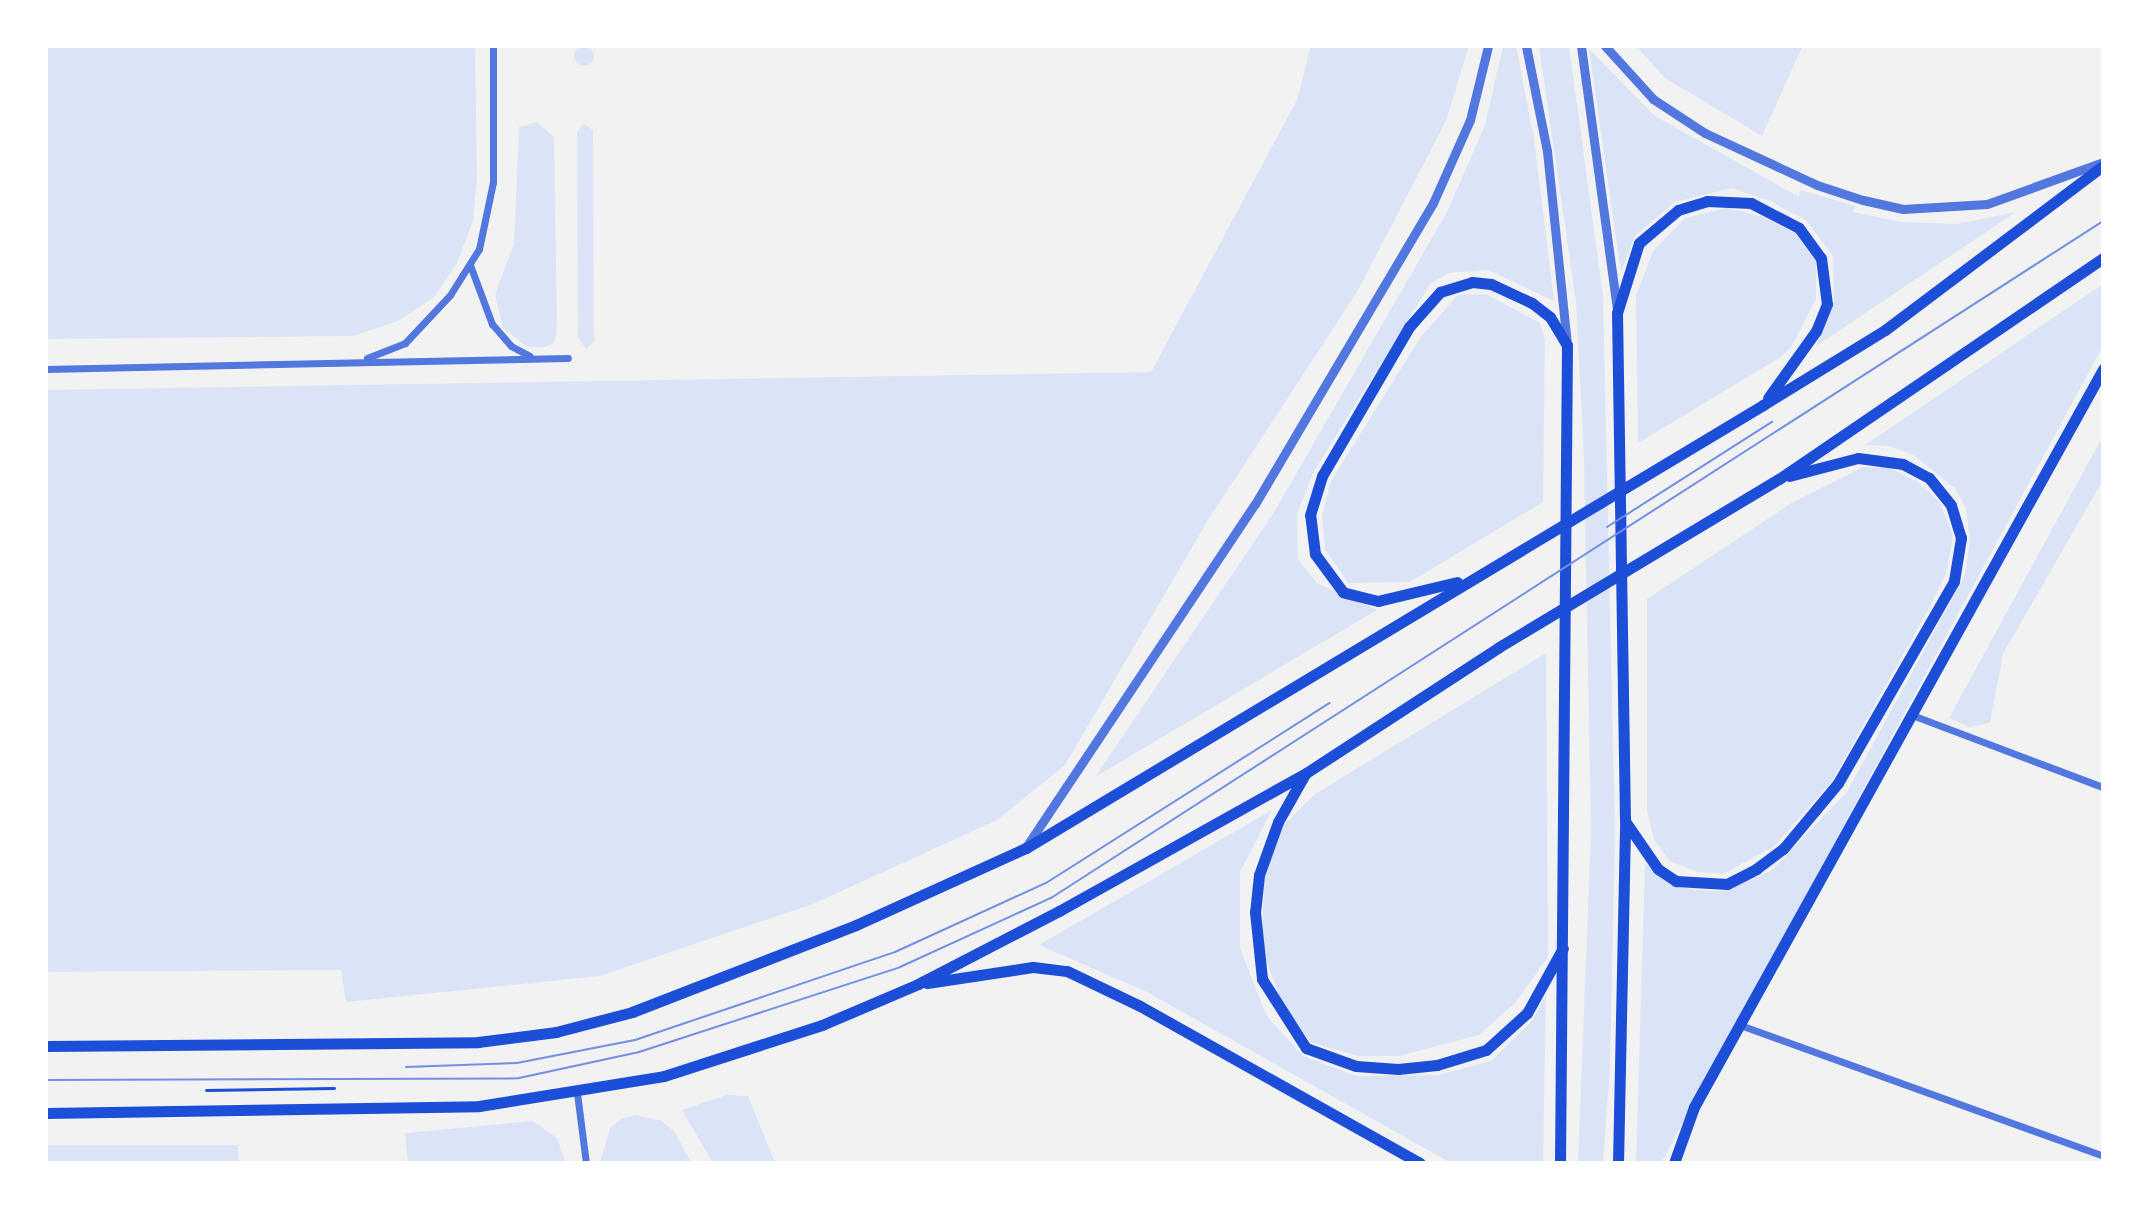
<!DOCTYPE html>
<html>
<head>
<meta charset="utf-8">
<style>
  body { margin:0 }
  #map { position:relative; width:2149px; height:1209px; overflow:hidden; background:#f2f2f2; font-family:"DejaVu Sans",sans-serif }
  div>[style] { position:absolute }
  .green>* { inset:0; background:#dbe4f7; transform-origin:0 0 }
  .round { border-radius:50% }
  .path>* { height:3px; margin:-1.5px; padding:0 1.5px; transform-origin:1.5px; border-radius:1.5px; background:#1d4ed8 }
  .minor>* { height:7px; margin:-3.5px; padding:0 3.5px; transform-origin:3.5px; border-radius:3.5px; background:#5277de }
  .tertiary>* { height:9px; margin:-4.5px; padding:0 4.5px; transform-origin:4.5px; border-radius:4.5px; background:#5277de }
  .primary>* { height:11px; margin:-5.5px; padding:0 5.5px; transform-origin:5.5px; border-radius:5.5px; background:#1d4ed8 }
  .tram>* { height:2px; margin:-1px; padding:0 1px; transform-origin:1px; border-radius:1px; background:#7290e2 }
  span { translate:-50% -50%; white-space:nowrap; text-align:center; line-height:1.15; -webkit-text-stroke:7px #fff; paint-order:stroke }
  .frame { position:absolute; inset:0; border:48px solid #fff; pointer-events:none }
</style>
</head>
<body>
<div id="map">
  <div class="green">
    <i class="round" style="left:574px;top:46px;width:20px;height:20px"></i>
    <i style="clip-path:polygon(46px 46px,475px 46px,477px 178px,473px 221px,457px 263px,434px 297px,398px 321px,353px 336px,46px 339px)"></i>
    <i style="clip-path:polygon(1311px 46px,1469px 46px,1446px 121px,1357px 292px,1208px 520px,1065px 765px,997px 820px,813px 904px,600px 976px,346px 1002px,341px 970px,46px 972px,46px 390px,1151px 372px,1297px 100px)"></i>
    <i style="clip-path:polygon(1503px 46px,1516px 46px,1534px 138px,1554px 301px,1488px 270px,1449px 273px,1431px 283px,1314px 471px,1297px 514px,1298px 559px,1317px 583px,1377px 610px,1095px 777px,1273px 514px,1448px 210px,1485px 125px)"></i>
    <i style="clip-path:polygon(1539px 46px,1569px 46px,1603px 296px,1615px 832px,1610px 1067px,1603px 1163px,1578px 1163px,1591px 832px,1584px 459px,1576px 302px)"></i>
    <i style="clip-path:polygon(1636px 46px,1801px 46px,1802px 47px,1762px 136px,1665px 78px)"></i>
    <i style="clip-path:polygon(1589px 49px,1655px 116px,1799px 197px,1800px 190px,1855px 206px,1853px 212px,1901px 222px,1957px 224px,2016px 212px,1816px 346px,1834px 303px,1833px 256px,1806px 220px,1770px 201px,1732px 188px,1675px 202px,1635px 236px,1621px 272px)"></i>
    <i style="clip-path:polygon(537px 122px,554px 137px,557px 328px,554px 343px,542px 348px,526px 346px,503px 328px,495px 294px,514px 244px,519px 127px)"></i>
    <i style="clip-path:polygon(584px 124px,593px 130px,594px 341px,586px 349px,578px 338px,577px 132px)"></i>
    <i style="clip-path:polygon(1727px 208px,1764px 217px,1796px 234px,1816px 262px,1816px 299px,1792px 346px,1781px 357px,1638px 443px,1636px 296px,1653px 251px,1685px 218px)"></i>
    <i style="clip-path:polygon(2103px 284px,2103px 346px,1661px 1163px,1636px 1163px,1645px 863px,1669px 884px,1694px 890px,1723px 891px,1771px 871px,1847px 792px,1965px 575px,1970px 541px,1966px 508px,1955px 488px,1912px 454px,1889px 446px,1865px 445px)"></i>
    <i style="clip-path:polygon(1486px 294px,1540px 323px,1545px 340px,1543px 502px,1410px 582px,1348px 583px,1325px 549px,1322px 516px,1331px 481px,1420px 338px,1458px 295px)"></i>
    <i style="clip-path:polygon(2103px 436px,2103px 480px,2003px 654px,1990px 723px,1969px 727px,1949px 718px)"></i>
    <i style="clip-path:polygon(1863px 467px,1889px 468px,1917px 481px,1940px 503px,1953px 536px,1946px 574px,1927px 612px,1832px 781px,1773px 847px,1723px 874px,1697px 872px,1670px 861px,1654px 840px,1647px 810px,1647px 599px,1793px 502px)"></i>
    <i style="clip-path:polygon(1546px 653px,1548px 957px,1515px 1003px,1479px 1035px,1399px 1056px,1359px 1056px,1312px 1043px,1283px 1006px,1262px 949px,1264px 874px,1282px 827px,1315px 794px)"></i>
    <i style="clip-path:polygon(1272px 810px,1240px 872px,1240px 948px,1266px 1015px,1303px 1056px,1356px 1076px,1439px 1075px,1491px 1061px,1531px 1022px,1546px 995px,1543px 1163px,1451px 1163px,1147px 992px,1039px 945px)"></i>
    <i style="clip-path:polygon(727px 1095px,748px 1096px,775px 1163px,713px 1163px,682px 1110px)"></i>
    <i style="clip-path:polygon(636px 1115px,662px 1121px,675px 1132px,691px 1163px,600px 1163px,610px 1128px,622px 1118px)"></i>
    <i style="clip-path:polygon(533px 1121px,557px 1138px,566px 1163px,408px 1163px,405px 1133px)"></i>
    <i style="left:238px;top:1145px;width:18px;height:192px;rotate:90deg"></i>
  </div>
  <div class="path">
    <i style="left:206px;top:1090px;width:128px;rotate:-0.9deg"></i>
  </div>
  <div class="minor">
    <i style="left:470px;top:265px;width:63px;rotate:69.6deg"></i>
    <i style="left:492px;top:324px;width:29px;rotate:49deg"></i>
    <i style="left:511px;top:346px;width:21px;rotate:28deg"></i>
    <i style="left:367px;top:358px;width:41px;rotate:-21.5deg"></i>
    <i style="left:405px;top:343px;width:66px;rotate:-46.8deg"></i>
    <i style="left:450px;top:295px;width:54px;rotate:-57.8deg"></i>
    <i style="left:479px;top:249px;width:68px;rotate:-78.2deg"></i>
    <i style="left:493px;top:182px;width:136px;rotate:-90deg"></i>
    <i style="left:46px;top:369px;width:522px;rotate:-1.21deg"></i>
    <i style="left:1912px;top:715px;width:204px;rotate:20.7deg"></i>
    <i style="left:1740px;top:1025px;width:386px;rotate:19.8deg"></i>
    <i style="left:577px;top:1093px;width:71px;rotate:82.7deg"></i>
  </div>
  <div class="tertiary">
    <i style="left:1526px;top:46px;width:107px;rotate:78.7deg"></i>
    <i style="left:1547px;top:151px;width:194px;rotate:84.1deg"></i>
    <i style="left:1581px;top:46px;width:266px;rotate:82.2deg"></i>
    <i style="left:1605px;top:46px;width:72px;rotate:47.8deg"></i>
    <i style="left:1653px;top:99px;width:62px;rotate:33.2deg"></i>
    <i style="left:1705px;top:133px;width:123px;rotate:24.9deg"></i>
    <i style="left:1817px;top:185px;width:48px;rotate:18.1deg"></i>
    <i style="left:1863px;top:200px;width:41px;rotate:12.7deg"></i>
    <i style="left:1903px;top:209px;width:84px;rotate:-3.4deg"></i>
    <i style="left:1987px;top:204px;width:123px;rotate:-19.9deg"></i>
    <i style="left:1026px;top:847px;width:412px;rotate:-56.3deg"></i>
    <i style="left:1255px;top:504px;width:350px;rotate:-59.4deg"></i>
    <i style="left:1433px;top:203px;width:91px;rotate:-66deg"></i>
    <i style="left:1470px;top:120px;width:76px;rotate:-76.3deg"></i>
  </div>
  <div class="primary">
    <i style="left:1457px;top:582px;width:81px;rotate:166.5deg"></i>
    <i style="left:1378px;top:601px;width:36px;rotate:-166deg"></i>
    <i style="left:1343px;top:592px;width:47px;rotate:-126.4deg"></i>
    <i style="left:1315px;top:554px;width:39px;rotate:-97deg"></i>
    <i style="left:1310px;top:515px;width:41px;rotate:-72.9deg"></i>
    <i style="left:1322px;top:476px;width:173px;rotate:-59.7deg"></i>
    <i style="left:1409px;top:327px;width:47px;rotate:-48.5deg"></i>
    <i style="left:1440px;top:292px;width:34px;rotate:-17deg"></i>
    <i style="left:1472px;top:282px;width:19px;rotate:6deg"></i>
    <i style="left:1491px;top:284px;width:45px;rotate:24.9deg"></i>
    <i style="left:1532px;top:303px;width:23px;rotate:38deg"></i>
    <i style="left:1550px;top:317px;width:33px;rotate:59deg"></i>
    <i style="left:1567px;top:345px;width:818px;rotate:90.49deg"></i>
    <i style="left:1305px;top:774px;width:55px;rotate:119.4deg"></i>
    <i style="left:1278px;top:822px;width:56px;rotate:109.7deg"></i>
    <i style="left:1259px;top:875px;width:37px;rotate:96deg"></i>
    <i style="left:1255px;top:912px;width:67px;rotate:84deg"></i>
    <i style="left:1262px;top:979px;width:82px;rotate:57.5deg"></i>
    <i style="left:1306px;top:1048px;width:53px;rotate:19.8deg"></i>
    <i style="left:1356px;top:1066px;width:42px;rotate:4.1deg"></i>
    <i style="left:1398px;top:1069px;width:39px;rotate:-6deg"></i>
    <i style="left:1437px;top:1065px;width:51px;rotate:-17deg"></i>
    <i style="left:1486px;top:1050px;width:55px;rotate:-42.1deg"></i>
    <i style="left:1527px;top:1013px;width:74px;rotate:-61deg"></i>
    <i style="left:1625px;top:821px;width:58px;rotate:55.5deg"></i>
    <i style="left:1658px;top:869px;width:22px;rotate:34deg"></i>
    <i style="left:1676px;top:881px;width:51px;rotate:3.4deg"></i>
    <i style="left:1727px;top:884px;width:33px;rotate:-27deg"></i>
    <i style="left:1756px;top:869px;width:34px;rotate:-37deg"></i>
    <i style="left:1783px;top:849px;width:86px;rotate:-50.2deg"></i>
    <i style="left:1838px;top:783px;width:233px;rotate:-60.1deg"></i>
    <i style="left:1954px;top:581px;width:44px;rotate:-80.8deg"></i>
    <i style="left:1961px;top:538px;width:34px;rotate:-107deg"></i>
    <i style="left:1951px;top:505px;width:35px;rotate:-129deg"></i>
    <i style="left:1929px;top:478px;width:30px;rotate:-152deg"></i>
    <i style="left:1903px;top:464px;width:45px;rotate:-172.4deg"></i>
    <i style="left:1858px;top:458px;width:71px;rotate:165.4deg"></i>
    <i style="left:927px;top:983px;width:107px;rotate:-8.6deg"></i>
    <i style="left:1033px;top:967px;width:34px;rotate:7deg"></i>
    <i style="left:1067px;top:971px;width:81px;rotate:25.6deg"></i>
    <i style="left:1140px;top:1006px;width:321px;rotate:29.3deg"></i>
    <i style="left:46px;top:1046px;width:432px;rotate:-0.5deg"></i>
    <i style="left:478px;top:1042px;width:79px;rotate:-7.3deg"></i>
    <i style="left:556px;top:1032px;width:79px;rotate:-14.7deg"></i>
    <i style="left:632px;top:1012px;width:240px;rotate:-21.2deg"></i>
    <i style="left:856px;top:925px;width:187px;rotate:-24.4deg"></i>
    <i style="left:1026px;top:848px;width:860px;rotate:-31.01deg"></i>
    <i style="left:1763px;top:405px;width:143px;rotate:-31.6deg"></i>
    <i style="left:1885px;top:330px;width:273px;rotate:-37deg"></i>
    <i style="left:46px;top:1113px;width:433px;rotate:-0.9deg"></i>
    <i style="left:479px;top:1106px;width:187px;rotate:-9.2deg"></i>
    <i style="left:664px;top:1076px;width:166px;rotate:-17.9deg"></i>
    <i style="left:822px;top:1025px;width:104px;rotate:-23.1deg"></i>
    <i style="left:918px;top:984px;width:159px;rotate:-27.4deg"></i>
    <i style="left:1059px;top:911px;width:283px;rotate:-29.2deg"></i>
    <i style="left:1306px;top:773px;width:230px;rotate:-33.1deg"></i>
    <i style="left:1499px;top:647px;width:327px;rotate:-31deg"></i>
    <i style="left:1779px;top:479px;width:392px;rotate:-34.3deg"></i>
    <i style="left:1618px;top:1163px;width:342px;rotate:-88.8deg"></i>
    <i style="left:1625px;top:821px;width:508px;rotate:-90.9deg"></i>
    <i style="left:1617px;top:313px;width:73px;rotate:-72.6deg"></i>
    <i style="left:1639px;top:243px;width:51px;rotate:-40.2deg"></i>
    <i style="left:1678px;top:210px;width:30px;rotate:-17deg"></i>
    <i style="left:1707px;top:201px;width:44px;rotate:2.6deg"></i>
    <i style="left:1751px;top:203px;width:54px;rotate:27.5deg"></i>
    <i style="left:1799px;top:228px;width:37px;rotate:54deg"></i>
    <i style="left:1821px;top:258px;width:46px;rotate:82.6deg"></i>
    <i style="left:1827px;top:304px;width:29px;rotate:112deg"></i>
    <i style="left:1816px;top:331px;width:82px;rotate:125.6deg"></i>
    <i style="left:1674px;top:1163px;width:59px;rotate:-70.3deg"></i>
    <i style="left:1694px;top:1107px;width:844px;rotate:-61deg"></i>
  </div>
  <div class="tram">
    <i style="left:1607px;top:527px;width:196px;rotate:-32.5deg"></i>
    <i style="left:406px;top:1067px;width:111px;rotate:-2.1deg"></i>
    <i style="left:517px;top:1063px;width:120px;rotate:-11deg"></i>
    <i style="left:635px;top:1040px;width:274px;rotate:-18.7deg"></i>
    <i style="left:895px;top:952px;width:166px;rotate:-24.6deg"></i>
    <i style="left:1046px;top:883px;width:336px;rotate:-32.4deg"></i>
    <i style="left:46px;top:1080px;width:473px;rotate:-0.2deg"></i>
    <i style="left:519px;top:1078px;width:123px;rotate:-12.2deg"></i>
    <i style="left:639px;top:1052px;width:274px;rotate:-18deg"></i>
    <i style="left:900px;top:967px;width:166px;rotate:-24.6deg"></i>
    <i style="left:1051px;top:898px;width:1251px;rotate:-32.76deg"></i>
  </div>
  <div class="frame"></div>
</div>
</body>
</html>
